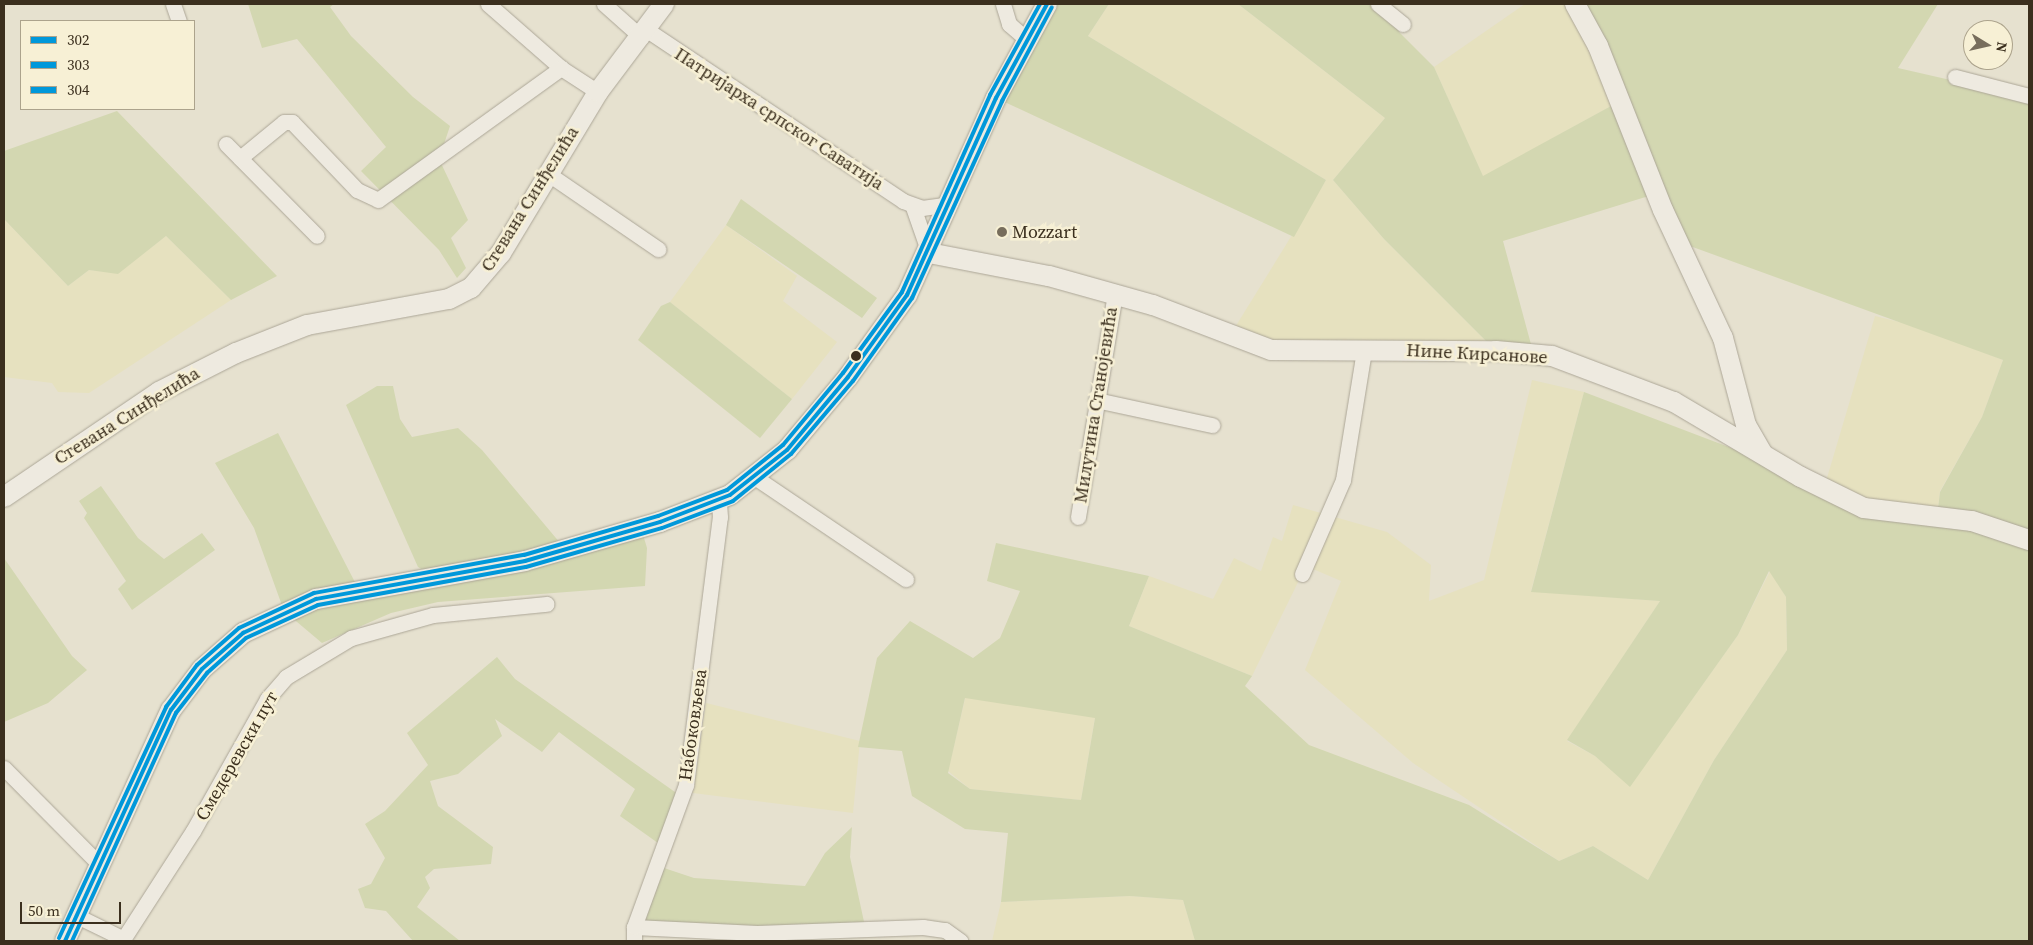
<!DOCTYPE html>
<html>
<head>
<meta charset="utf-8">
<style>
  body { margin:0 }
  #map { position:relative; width:2033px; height:945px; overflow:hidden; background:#e6e1cf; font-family:"Source Serif 4",serif }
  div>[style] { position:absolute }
  .farmland>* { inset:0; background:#e6e1bf }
  .green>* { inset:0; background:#d3d7b1 }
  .roads { filter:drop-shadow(0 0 1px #aca697) drop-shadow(0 0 1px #aca697) }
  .street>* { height:15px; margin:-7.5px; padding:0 7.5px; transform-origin:7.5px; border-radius:7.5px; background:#eeeae0 }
  .secondary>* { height:20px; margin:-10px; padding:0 10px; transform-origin:10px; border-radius:10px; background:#eeeae0 }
  .bus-1>* { height:4px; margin:-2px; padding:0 2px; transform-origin:2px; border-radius:2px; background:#0098da }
  .bus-2>* { height:4px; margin:-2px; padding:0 2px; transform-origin:2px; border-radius:2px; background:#0098da }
  .bus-3>* { height:4px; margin:-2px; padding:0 2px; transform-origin:2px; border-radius:2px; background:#0098da }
  .dots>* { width:14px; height:14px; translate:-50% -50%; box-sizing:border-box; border:2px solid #f7f0d5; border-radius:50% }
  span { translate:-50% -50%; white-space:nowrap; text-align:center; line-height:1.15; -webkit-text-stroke:5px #f7f0d5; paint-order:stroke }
  .street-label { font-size:18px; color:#3b2f1e }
  .poi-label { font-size:18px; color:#3b2f1e }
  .left { translate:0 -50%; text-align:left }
  .frame { position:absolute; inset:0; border:5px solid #3b2f1e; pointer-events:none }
  .legend { position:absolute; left:20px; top:20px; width:175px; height:90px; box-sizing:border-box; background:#f7f0d5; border:1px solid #aca38c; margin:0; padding:6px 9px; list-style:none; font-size:15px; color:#3b2f1e }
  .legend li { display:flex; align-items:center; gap:10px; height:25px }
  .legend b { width:25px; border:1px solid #aca38c }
  .north { position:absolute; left:1963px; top:20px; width:50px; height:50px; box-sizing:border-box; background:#f7f0d5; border:1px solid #aca38c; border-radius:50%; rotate:99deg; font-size:14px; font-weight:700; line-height:20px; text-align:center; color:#3b2f1e }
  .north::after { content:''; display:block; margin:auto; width:18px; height:22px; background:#776d5c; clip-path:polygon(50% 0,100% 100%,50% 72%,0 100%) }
  .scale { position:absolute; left:20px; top:902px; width:101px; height:22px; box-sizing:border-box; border:2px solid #3b2f1e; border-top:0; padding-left:6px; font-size:15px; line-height:18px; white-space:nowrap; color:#3b2f1e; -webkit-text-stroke:4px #f7f0d5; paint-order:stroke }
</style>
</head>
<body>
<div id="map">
  <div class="farmland">
    <i style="clip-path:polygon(1109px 4px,1238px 4px,1385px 118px,1333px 180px,1384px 239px,1496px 351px,1296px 352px,1229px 337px,1326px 180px,1088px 36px)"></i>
    <i style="clip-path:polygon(1525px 4px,1573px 4px,1622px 100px,1483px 177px,1434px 67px)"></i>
    <i style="clip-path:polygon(4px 219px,68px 286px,89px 270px,118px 273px,166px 236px,231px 300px,89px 393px,58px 392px,52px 383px,4px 377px)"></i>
    <i style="clip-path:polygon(726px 225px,797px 276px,783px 301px,837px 342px,792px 399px,670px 302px)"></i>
    <i style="clip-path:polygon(1875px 316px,1920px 327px,2003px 360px,1982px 417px,1940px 491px,1937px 517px,1824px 488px)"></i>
    <i style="clip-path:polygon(1532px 380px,1584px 392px,1531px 591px,1660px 601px,1567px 741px,1595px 756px,1630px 786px,1738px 635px,1770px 571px,1786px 597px,1787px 650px,1714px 760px,1648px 880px,1593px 846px,1559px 861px,1413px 763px,1305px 670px,1341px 581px,1306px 566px,1252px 676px,1129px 626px,1149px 576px,1213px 599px,1234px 558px,1261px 571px,1273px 537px,1282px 541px,1293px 505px,1387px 532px,1431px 565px,1429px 601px,1484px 580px)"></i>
    <i style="clip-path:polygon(966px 695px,1095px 717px,1081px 800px,970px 789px,948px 771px)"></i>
    <i style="clip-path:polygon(706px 703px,860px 741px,853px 813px,693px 793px)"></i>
    <i style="clip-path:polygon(1130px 896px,1183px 900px,1195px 941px,992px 941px,1001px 902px)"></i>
  </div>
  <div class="green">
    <i style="clip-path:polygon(248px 4px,334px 4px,330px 7px,351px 36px,413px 97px,450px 126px,439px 159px,468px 220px,451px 238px,466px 268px,457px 278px,439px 250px,361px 171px,386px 147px,297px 39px,262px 48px)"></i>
    <i style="clip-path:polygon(1047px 4px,1109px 4px,1088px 36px,1326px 180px,1294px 237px,996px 98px)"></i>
    <i style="clip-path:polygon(evenodd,1238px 4px,1378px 4px,1403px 24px,1399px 32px,1434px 67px,1483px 176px,1622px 100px,1573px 4px,1938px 4px,1898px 68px,2029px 98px,2029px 941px,1195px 941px,1183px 900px,1130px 896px,1001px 902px,1008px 833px,965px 829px,912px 796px,902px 751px,858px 747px,877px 658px,910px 621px,973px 658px,1000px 638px,1020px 591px,987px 581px,996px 543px,1149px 576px,1129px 626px,1252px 676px,1245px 686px,1309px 745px,1469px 805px,1559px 861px,1593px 846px,1648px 880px,1714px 760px,1787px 650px,1786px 597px,1769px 571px,1738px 635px,1630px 787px,1595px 756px,1567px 740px,1660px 601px,1531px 592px,1584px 392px,1826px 484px,1864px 508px,1937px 517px,1940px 492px,1982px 417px,2003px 360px,1690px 246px,1652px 195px,1503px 241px,1532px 348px,1496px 351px,1384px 239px,1333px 180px,1385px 118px,1238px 4px,965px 698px,1095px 718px,1081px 800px,970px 789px,948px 773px,965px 698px)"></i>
    <i style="clip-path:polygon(117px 111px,277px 276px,231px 300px,166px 236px,118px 274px,89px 270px,68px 286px,4px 219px,4px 151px)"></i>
    <i style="clip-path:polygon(741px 199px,877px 298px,862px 318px,726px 225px)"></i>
    <i style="clip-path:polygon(670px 302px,792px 399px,760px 438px,638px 340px,661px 306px)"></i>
    <i style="clip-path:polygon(377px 386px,393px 386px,400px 419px,412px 437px,458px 428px,482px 450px,566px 550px,641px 528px,647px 548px,645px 586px,438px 602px,391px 613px,322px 643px,284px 611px,254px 528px,215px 463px,278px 433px,359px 590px,436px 578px,418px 567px,346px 405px)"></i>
    <i style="clip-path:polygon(101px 486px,138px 538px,164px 559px,202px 533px,215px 550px,132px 610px,118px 589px,126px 581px,84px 518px,87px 513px,79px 501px)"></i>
    <i style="clip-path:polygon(4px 558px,72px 656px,87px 670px,48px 703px,4px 722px)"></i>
    <i style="clip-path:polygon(497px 657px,515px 679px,682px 797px,665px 848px,620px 816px,635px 789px,559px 732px,542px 752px,495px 719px,502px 736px,458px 774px,430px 781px,438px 806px,493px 847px,491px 864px,434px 869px,425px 877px,430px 888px,417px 907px,460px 941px,413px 941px,386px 911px,365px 908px,358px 889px,371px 884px,385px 858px,365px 824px,385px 811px,428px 765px,407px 733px)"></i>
    <i style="clip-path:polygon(852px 827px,850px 857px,866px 931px,634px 927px,658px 866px,694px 878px,805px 886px,825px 853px)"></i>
  </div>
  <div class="roads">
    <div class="street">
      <i style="left:173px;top:4px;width:18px;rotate:71deg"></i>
      <i style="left:488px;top:4px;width:97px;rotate:41.2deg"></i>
      <i style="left:561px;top:68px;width:44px;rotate:33deg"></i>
      <i style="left:604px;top:4px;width:50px;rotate:41.7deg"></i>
      <i style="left:1003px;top:4px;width:21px;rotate:73deg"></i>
      <i style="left:1009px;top:24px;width:23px;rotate:41deg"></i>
      <i style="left:1378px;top:4px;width:32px;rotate:39deg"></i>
      <i style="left:647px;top:30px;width:308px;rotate:33.7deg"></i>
      <i style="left:903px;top:201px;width:20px;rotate:20deg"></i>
      <i style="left:922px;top:208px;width:28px;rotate:-8deg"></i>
      <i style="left:1955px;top:77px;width:76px;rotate:14.4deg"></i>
      <i style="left:226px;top:144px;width:129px;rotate:45.3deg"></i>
      <i style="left:240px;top:158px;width:57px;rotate:-39.3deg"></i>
      <i style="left:284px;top:122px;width:8px"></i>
      <i style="left:292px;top:122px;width:94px;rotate:46.3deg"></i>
      <i style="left:357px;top:190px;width:23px;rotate:25deg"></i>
      <i style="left:378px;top:200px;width:226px;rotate:-35.8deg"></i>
      <i style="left:547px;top:173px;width:135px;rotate:34.4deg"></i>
      <i style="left:913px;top:207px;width:49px;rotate:70.8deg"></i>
      <i style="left:1096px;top:400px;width:119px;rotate:12.2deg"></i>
      <i style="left:756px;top:478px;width:181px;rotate:34deg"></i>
      <i style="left:1078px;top:517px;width:226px;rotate:-80.6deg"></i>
      <i style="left:1302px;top:574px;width:103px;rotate:-66.4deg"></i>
      <i style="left:1343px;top:480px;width:132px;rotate:-80.8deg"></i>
      <i style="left:4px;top:768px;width:136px;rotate:45.3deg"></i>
      <i style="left:77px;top:916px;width:52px;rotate:26.1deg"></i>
      <i style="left:634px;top:927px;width:123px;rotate:2.8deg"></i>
      <i style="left:757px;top:933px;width:166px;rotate:-2.1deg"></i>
      <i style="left:923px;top:927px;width:22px;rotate:8deg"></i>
      <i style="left:945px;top:930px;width:19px;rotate:36deg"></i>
      <i style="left:122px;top:941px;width:131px;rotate:-57.2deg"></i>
      <i style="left:193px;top:831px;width:151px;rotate:-60.7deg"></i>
      <i style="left:267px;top:699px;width:29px;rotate:-49deg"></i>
      <i style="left:286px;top:677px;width:76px;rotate:-31deg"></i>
      <i style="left:351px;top:638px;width:85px;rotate:-15.7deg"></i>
      <i style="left:433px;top:615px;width:114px;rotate:-5.6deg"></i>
      <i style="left:634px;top:941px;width:14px;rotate:-90deg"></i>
      <i style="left:634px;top:927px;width:151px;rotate:-69.9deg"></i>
      <i style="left:686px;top:785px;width:270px;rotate:-82.8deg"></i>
      <i style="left:720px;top:517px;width:16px;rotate:-94deg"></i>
    </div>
    <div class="secondary">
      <i style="left:1575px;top:4px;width:48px;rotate:61.3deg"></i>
      <i style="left:1598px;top:46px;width:176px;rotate:68.4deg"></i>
      <i style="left:1663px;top:210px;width:141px;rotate:64.9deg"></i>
      <i style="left:1723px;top:338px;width:90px;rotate:75.2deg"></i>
      <i style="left:1746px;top:425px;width:32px;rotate:60deg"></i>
      <i style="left:929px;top:253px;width:122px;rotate:10.9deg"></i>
      <i style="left:1049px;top:276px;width:108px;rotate:15.6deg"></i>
      <i style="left:1153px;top:305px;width:126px;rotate:20.9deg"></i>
      <i style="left:1271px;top:350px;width:225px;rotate:0.3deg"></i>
      <i style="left:1496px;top:351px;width:56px;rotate:5.1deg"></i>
      <i style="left:1552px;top:356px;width:130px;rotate:20.7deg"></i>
      <i style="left:1674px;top:402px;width:147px;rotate:30.6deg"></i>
      <i style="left:1801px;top:477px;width:70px;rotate:26.2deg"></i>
      <i style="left:1864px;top:508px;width:109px;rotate:6.9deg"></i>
      <i style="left:1972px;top:521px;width:60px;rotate:18.4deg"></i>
      <i style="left:4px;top:497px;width:187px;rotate:-34.1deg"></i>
      <i style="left:159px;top:392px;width:86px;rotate:-26.9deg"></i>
      <i style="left:236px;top:353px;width:76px;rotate:-21.5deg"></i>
      <i style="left:307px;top:325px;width:144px;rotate:-10.4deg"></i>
      <i style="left:449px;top:299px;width:25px;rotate:-27deg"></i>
      <i style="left:471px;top:288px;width:46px;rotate:-49.4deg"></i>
      <i style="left:501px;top:253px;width:188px;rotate:-58.9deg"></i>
      <i style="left:598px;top:92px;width:110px;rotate:-53.1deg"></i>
      <i style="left:65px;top:941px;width:254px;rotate:-65.4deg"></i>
      <i style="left:171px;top:710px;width:51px;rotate:-52.9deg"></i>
      <i style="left:202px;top:669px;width:55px;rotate:-41.3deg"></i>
      <i style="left:243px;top:633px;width:81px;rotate:-25deg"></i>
      <i style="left:316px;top:599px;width:212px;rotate:-10.3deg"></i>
      <i style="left:525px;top:561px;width:141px;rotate:-16.1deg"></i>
      <i style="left:660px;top:522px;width:75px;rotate:-21.1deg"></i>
      <i style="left:730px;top:495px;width:73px;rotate:-38.3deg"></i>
      <i style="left:787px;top:450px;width:95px;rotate:-50.1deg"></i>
      <i style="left:848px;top:377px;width:101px;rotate:-54.3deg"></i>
      <i style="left:907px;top:295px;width:216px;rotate:-65.7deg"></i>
      <i style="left:996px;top:98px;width:107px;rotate:-61.5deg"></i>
    </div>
  </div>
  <div class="bus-1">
    <i style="left:65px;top:941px;width:254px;rotate:-65.4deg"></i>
    <i style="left:171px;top:710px;width:51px;rotate:-52.9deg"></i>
    <i style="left:202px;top:669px;width:55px;rotate:-41.3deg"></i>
    <i style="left:243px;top:633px;width:81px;rotate:-25deg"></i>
    <i style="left:316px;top:599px;width:212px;rotate:-10.3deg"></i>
    <i style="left:525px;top:561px;width:141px;rotate:-16.1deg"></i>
    <i style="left:660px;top:522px;width:75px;rotate:-21.1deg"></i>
    <i style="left:730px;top:495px;width:73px;rotate:-38.3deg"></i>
    <i style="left:787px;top:450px;width:95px;rotate:-50.1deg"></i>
    <i style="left:848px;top:377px;width:101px;rotate:-54.3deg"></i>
    <i style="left:907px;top:295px;width:216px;rotate:-65.7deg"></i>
    <i style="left:996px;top:98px;width:107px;rotate:-61.5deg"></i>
  </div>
  <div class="bus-2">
    <i style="left:72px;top:941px;width:251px;rotate:-65.5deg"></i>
    <i style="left:176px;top:713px;width:51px;rotate:-52.2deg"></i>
    <i style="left:207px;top:673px;width:52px;rotate:-41.9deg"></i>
    <i style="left:246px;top:638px;width:79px;rotate:-24.6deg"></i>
    <i style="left:318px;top:605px;width:211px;rotate:-10.4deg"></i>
    <i style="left:526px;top:567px;width:141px;rotate:-16deg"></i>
    <i style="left:662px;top:528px;width:76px;rotate:-20.8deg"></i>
    <i style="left:733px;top:501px;width:75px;rotate:-39deg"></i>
    <i style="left:791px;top:454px;width:96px;rotate:-49.7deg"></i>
    <i style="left:853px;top:381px;width:102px;rotate:-54.6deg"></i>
    <i style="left:912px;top:298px;width:217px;rotate:-65.4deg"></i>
    <i style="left:1002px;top:101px;width:106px;rotate:-62deg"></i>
  </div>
  <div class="bus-3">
    <i style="left:59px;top:938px;width:255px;rotate:-65.1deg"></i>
    <i style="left:166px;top:707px;width:52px;rotate:-53.6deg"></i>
    <i style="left:197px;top:665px;width:56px;rotate:-41.4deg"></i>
    <i style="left:239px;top:628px;width:83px;rotate:-25deg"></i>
    <i style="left:314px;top:593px;width:213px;rotate:-10.3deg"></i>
    <i style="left:524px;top:555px;width:140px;rotate:-16.2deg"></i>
    <i style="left:658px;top:516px;width:74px;rotate:-20.6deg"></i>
    <i style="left:727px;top:490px;width:72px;rotate:-38.8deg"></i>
    <i style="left:783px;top:445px;width:94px;rotate:-50.2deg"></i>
    <i style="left:843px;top:373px;width:100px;rotate:-53.9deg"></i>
    <i style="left:902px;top:292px;width:216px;rotate:-65.9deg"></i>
    <i style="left:990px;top:95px;width:104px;rotate:-61.2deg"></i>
  </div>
  <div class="dots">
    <i style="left:1002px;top:232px;background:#776d5c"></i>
    <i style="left:856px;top:356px;background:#3b2f1e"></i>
  </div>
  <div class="street-label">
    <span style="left:779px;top:119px;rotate:33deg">Патријарха српског Саватија</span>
    <span style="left:530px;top:199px;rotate:-58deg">Стевана Синђелића</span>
    <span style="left:1477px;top:354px;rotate:3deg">Нине Кирсанове</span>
    <span style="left:1096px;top:405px;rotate:-81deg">Милутина Станојевића</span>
    <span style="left:127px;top:416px;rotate:-32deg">Стевана Синђелића</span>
    <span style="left:693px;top:725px;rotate:-82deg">Набоковљева</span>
    <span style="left:237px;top:756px;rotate:-60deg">Смедеревски пут</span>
  </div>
  <div class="poi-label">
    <span class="left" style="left:1012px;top:232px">Mozzart</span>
  </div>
  <div class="frame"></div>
  <ul class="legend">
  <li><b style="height:6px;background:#0098da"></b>302</li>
  <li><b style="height:6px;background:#0098da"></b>303</li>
  <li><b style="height:6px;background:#0098da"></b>304</li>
  </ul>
  <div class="north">N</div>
  <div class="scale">50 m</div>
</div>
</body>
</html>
